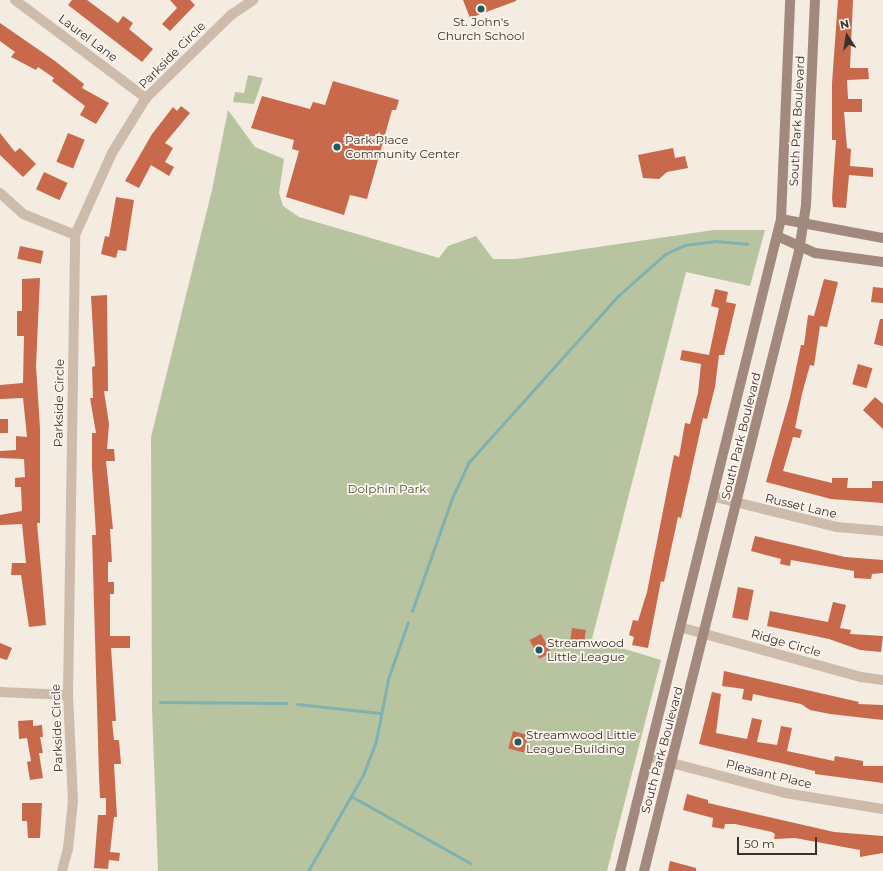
<!DOCTYPE html>
<html>
<head>
<meta charset="utf-8">
<style>
  body { margin:0 }
  #map { position:relative; width:883px; height:871px; overflow:hidden; background:#f4ebe1; font-family:Montserrat,sans-serif }
  div>[style] { position:absolute }
  .green>* { inset:0; background:#b8c4a0 }
  .stream>* { height:3px; margin:-1.5px; padding:0 1.5px; transform-origin:1.5px; border-radius:1.5px; background:#7fb0b2 }
  .building>* { inset:0; background:#c8694b; transform-origin:0 0 }
  .street>* { height:10px; margin:-5px; padding:0 5px; transform-origin:5px; border-radius:5px; background:#cdbbac }
  .secondary>* { height:10px; margin:-5px; padding:0 5px; transform-origin:5px; border-radius:5px; background:#a18a7d }
  .dots>* { width:11px; height:11px; translate:-50% -50%; box-sizing:border-box; border:2px solid #fbf5ee; border-radius:50% }
  span { translate:-50% -50%; white-space:nowrap; text-align:center; line-height:1.15; -webkit-text-stroke:3.5px #fbf5ee; paint-order:stroke }
  .poi-label { font-size:12px; color:#3b302b }
  .left { translate:0 -50%; text-align:left }
  .street-label { font-size:12px; color:#3b302b }
  .park-label { font-size:12px; color:#4a5a2e }
  .north { position:absolute; left:827px; top:16px; width:40px; height:40px; -webkit-text-stroke:3px #fbf5ee; paint-order:stroke; rotate:348deg; font-size:11px; font-weight:700; line-height:16px; text-align:center; color:#3b302b }
  .north::after { content:''; display:block; margin:auto; width:14px; height:18px; background:#3b302b; clip-path:polygon(50% 0,100% 100%,50% 72%,0 100%) }
  .scale { position:absolute; left:737px; top:837px; width:80px; height:18px; box-sizing:border-box; border:2px solid #3b302b; border-top:0; padding-left:5px; font-size:12px; line-height:14px; white-space:nowrap; color:#3b302b; -webkit-text-stroke:3px #fbf5ee; paint-order:stroke }
</style>
</head>
<body>
<div id="map">
  <div class="green">
    <i style="clip-path:polygon(248px 75px,263px 78px,254px 104px,233px 102px,235px 92px,244px 93px)"></i>
    <i style="clip-path:polygon(228px 110px,255px 147px,284px 159px,279px 193px,283px 206px,299px 217px,439px 258px,448px 246px,476px 236px,493px 259px,516px 259px,714px 230px,765px 230px,750px 286px,686px 272px,592px 639px,661px 660px,607px 871px,158px 871px,152px 708px,151px 437px,212px 190px)"></i>
  </div>
  <div class="stream">
    <i style="left:412px;top:611px;width:120px;rotate:-70.5deg"></i>
    <i style="left:452px;top:498px;width:38px;rotate:-65deg"></i>
    <i style="left:468px;top:463px;width:226px;rotate:-48.1deg"></i>
    <i style="left:619px;top:295px;width:62px;rotate:-41.7deg"></i>
    <i style="left:665px;top:254px;width:21px;rotate:-25deg"></i>
    <i style="left:684px;top:245px;width:31px;rotate:-7deg"></i>
    <i style="left:715px;top:241px;width:32px;rotate:5deg"></i>
    <i style="left:160px;top:702px;width:126px;rotate:0.5deg"></i>
    <i style="left:297px;top:704px;width:84px;rotate:6.1deg"></i>
    <i style="left:351px;top:796px;width:137px;rotate:29.4deg"></i>
    <i style="left:308px;top:871px;width:111px;rotate:-60.2deg"></i>
    <i style="left:363px;top:775px;width:36px;rotate:-69deg"></i>
    <i style="left:376px;top:741px;width:63px;rotate:-79deg"></i>
    <i style="left:388px;top:679px;width:60px;rotate:-70.7deg"></i>
  </div>
  <div class="building">
    <i style="clip-path:polygon(72px 0,87px 0,118px 23px,123px 16px,133px 23px,129px 29px,153px 49px,142px 62px,68px 5px)"></i>
    <i style="clip-path:polygon(170px 0,190px 0,195px 5px,170px 31px,162px 24px,177px 8px)"></i>
    <i style="clip-path:polygon(463px 0,516px 0,516px 1px,470px 18px)"></i>
    <i style="clip-path:polygon(838px 0,853px 0,850px 68px,868px 68px,869px 79px,847px 80px,848px 99px,862px 99px,862px 112px,844px 112px,847px 148px,851px 149px,850px 166px,873px 168px,873px 177px,849px 175px,846px 208px,833px 207px,832px 198px,836px 140px,832px 140px,832px 83px)"></i>
    <i style="clip-path:polygon(0 23px,55px 61px,84px 84px,82px 88px,109px 103px,96px 124px,80px 115px,85px 106px,52px 81px,54px 78px,38px 67px,36px 70px,11px 57px,15px 52px,0 41px)"></i>
    <i style="clip-path:polygon(333px 81px,399px 100px,396px 110px,392px 110px,367px 199px,350px 195px,344px 215px,286px 197px,299px 151px,292px 149px,294px 140px,251px 128px,262px 96px,310px 109px,313px 102px,325px 105px)"></i>
    <i style="clip-path:polygon(181px 106px,190px 113px,165px 143px,173px 148px,165px 162px,174px 167px,169px 176px,151px 165px,139px 188px,125px 181px,152px 134px,173px 107px,177px 111px)"></i>
    <i style="clip-path:polygon(0 133px,15px 152px,20px 148px,36px 164px,23px 177px,0 155px)"></i>
    <i style="left:68px;top:133px;width:18px;height:31px;rotate:22deg"></i>
    <i style="clip-path:polygon(673px 148px,675px 158px,685px 156px,688px 168px,667px 172px,659px 179px,643px 178px,638px 155px)"></i>
    <i style="left:44px;top:172px;width:26px;height:19px;rotate:25deg"></i>
    <i style="clip-path:polygon(116px 197px,134px 200px,126px 251px,118px 250px,116px 258px,101px 254px,105px 236px,109px 237px)"></i>
    <i style="left:20px;top:246px;width:24px;height:13px;rotate:12deg"></i>
    <i style="clip-path:polygon(40px 278px,36px 366px,40px 428px,40px 523px,37px 523px,46px 625px,29px 627px,21px 575px,11px 575px,12px 563px,26px 563px,22px 524px,0 525px,0 515px,22px 511px,21px 487px,15px 487px,15px 478px,25px 477px,24px 459px,0 458px,0 451px,16px 450px,16px 436px,27px 437px,23px 398px,0 399px,0 385px,23px 383px,24px 336px,17px 336px,17px 311px,22px 311px,22px 279px)"></i>
    <i style="clip-path:polygon(824px 279px,838px 282px,827px 327px,820px 326px,814px 366px,810px 365px,802px 394px,795px 428px,802px 430px,800px 438px,793px 437px,783px 471px,832px 483px,832px 478px,848px 478px,847px 488px,872px 488px,872px 481px,883px 481px,883px 503px,831px 499px,766px 482px,790px 397px,801px 345px,804px 345px,808px 315px,814px 316px)"></i>
    <i style="clip-path:polygon(873px 287px,883px 288px,883px 303px,871px 302px)"></i>
    <i style="clip-path:polygon(715px 289px,728px 292px,726px 302px,736px 304px,724px 355px,719px 355px,715px 387px,707px 419px,703px 418px,681px 518px,678px 517px,664px 582px,661px 581px,648px 648px,632px 645px,634px 637px,629px 635px,633px 620px,638px 621px,647px 592px,674px 455px,679px 457px,685px 423px,690px 424px,698px 393px,701px 364px,680px 360px,682px 350px,709px 355px,719px 308px,711px 306px)"></i>
    <i style="clip-path:polygon(107px 295px,108px 391px,104px 391px,109px 424px,107px 449px,114px 449px,115px 461px,106px 461px,113px 529px,110px 529px,112px 562px,108px 562px,108px 582px,114px 582px,114px 594px,110px 594px,110px 636px,130px 636px,130px 648px,111px 648px,116px 721px,112px 721px,114px 740px,119px 740px,121px 764px,114px 764px,117px 817px,114px 817px,110px 852px,120px 853px,119px 861px,109px 860px,108px 869px,94px 868px,98px 815px,106px 815px,106px 798px,100px 798px,99px 776px,92px 535px,96px 535px,92px 467px,92px 433px,96px 433px,90px 398px,93px 398px,92px 367px,95px 366px,91px 296px)"></i>
    <i style="clip-path:polygon(880px 319px,883px 319px,883px 346px,874px 344px)"></i>
    <i style="left:858px;top:364px;width:15px;height:21px;rotate:16deg"></i>
    <i style="clip-path:polygon(875px 397px,883px 404px,883px 429px,863px 410px)"></i>
    <i style="left:0;top:419px;width:8px;height:14px"></i>
    <i style="clip-path:polygon(755px 536px,845px 557px,883px 560px,883px 573px,872px 574px,871px 579px,854px 578px,854px 571px,791px 560px,790px 566px,780px 564px,781px 559px,751px 551px)"></i>
    <i style="left:738px;top:587px;width:16px;height:31px;rotate:11deg"></i>
    <i style="clip-path:polygon(833px 602px,846px 605px,840px 628px,851px 630px,850px 634px,883px 636px,881px 652px,860px 650px,829px 639px,767px 626px,770px 611px,828px 622px)"></i>
    <i style="left:572px;top:628px;width:14px;height:11px;rotate:8deg"></i>
    <i style="left:541px;top:634px;width:21px;height:13px;rotate:62deg"></i>
    <i style="clip-path:polygon(0 643px,12px 648px,7px 660px,0 658px)"></i>
    <i style="clip-path:polygon(724px 671px,859px 702px,858px 704px,883px 705px,883px 720px,830px 714px,810px 710px,801px 704px,753px 694px,752px 701px,742px 699px,744px 689px,722px 686px)"></i>
    <i style="clip-path:polygon(712px 692px,721px 694px,716px 733px,747px 739px,752px 718px,762px 720px,757px 742px,777px 745px,781px 726px,792px 728px,787px 751px,834px 761px,835px 756px,863px 761px,863px 766px,883px 766px,883px 783px,815px 774px,815px 771px,699px 744px)"></i>
    <i style="clip-path:polygon(33px 720px,33px 726px,42px 725px,43px 737px,40px 737px,43px 753px,39px 753px,43px 778px,30px 780px,27px 762px,31px 761px,27px 738px,19px 739px,18px 721px)"></i>
    <i style="left:513px;top:731px;width:16px;height:18px;rotate:15deg"></i>
    <i style="clip-path:polygon(687px 794px,708px 800px,708px 803px,834px 832px,883px 836px,883px 853px,860px 857px,860px 850px,795px 838px,774px 839px,775px 834px,772px 832px,735px 824px,725px 824px,724px 829px,712px 827px,713px 818px,683px 810px)"></i>
    <i style="clip-path:polygon(22px 803px,42px 803px,40px 838px,28px 838px,27px 821px,22px 821px)"></i>
    <i style="clip-path:polygon(670px 861px,696px 868px,696px 871px,668px 871px)"></i>
  </div>
  <div class="street">
    <i style="left:15px;top:0;width:164px;rotate:36.8deg"></i>
    <i style="left:0;top:193px;width:31px;rotate:42deg"></i>
    <i style="left:23px;top:214px;width:56px;rotate:22deg"></i>
    <i style="left:715px;top:497px;width:126px;rotate:13.8deg"></i>
    <i style="left:837px;top:527px;width:46px;rotate:5deg"></i>
    <i style="left:683px;top:628px;width:185px;rotate:15.4deg"></i>
    <i style="left:861px;top:677px;width:22px;rotate:8deg"></i>
    <i style="left:0;top:692px;width:68px;rotate:2.5deg"></i>
    <i style="left:649px;top:757px;width:141px;rotate:14.8deg"></i>
    <i style="left:785px;top:793px;width:99px;rotate:9.3deg"></i>
    <i style="left:62px;top:871px;width:23px;rotate:-75deg"></i>
    <i style="left:68px;top:849px;width:48px;rotate:-84.1deg"></i>
    <i style="left:73px;top:801px;width:106px;rotate:-92.7deg"></i>
    <i style="left:68px;top:695px;width:460px;rotate:-89.1deg"></i>
    <i style="left:75px;top:235px;width:90px;rotate:-65.7deg"></i>
    <i style="left:112px;top:153px;width:65px;rotate:-58.3deg"></i>
    <i style="left:146px;top:98px;width:119px;rotate:-44.3deg"></i>
    <i style="left:231px;top:15px;width:27px;rotate:-34deg"></i>
  </div>
  <div class="secondary">
    <i style="left:781px;top:219px;width:104px;rotate:10.6deg"></i>
    <i style="left:777px;top:236px;width:42px;rotate:24.1deg"></i>
    <i style="left:815px;top:253px;width:69px;rotate:7.5deg"></i>
    <i style="left:620px;top:871px;width:672px;rotate:-76.13deg"></i>
    <i style="left:781px;top:219px;width:219px;rotate:-87.6deg"></i>
    <i style="left:644px;top:871px;width:639px;rotate:-75.96deg"></i>
    <i style="left:799px;top:251px;width:47px;rotate:-81.3deg"></i>
    <i style="left:806px;top:205px;width:205px;rotate:-87.5deg"></i>
  </div>
  <div class="dots">
    <i style="left:481px;top:9px;background:#1f5a5e"></i>
    <i style="left:337px;top:147px;background:#1f5a5e"></i>
    <i style="left:539px;top:650px;background:#1f5a5e"></i>
    <i style="left:518px;top:742px;background:#1f5a5e"></i>
  </div>
  <div class="poi-label">
    <span style="left:481px;top:29px">St. John's<br>Church School</span>
    <span class="left" style="left:345px;top:147px">Park Place<br>Community Center</span>
    <span class="left" style="left:547px;top:650px">Streamwood<br>Little League</span>
    <span class="left" style="left:526px;top:742px">Streamwood Little<br>League Building</span>
  </div>
  <div class="street-label">
    <span style="left:88px;top:38px;rotate:37deg">Laurel Lane</span>
    <span style="left:172px;top:55px;rotate:-45deg">Parkside Circle</span>
    <span style="left:797px;top:121px;rotate:-87deg">South Park Boulevard</span>
    <span style="left:59px;top:403px;rotate:-89deg">Parkside Circle</span>
    <span style="left:741px;top:436px;rotate:-76deg">South Park Boulevard</span>
    <span style="left:801px;top:506px;rotate:13deg">Russet Lane</span>
    <span style="left:786px;top:643px;rotate:16deg">Ridge Circle</span>
    <span style="left:57px;top:728px;rotate:-92deg">Parkside Circle</span>
    <span style="left:662px;top:750px;rotate:-75deg">South Park Boulevard</span>
    <span style="left:769px;top:774px;rotate:14deg">Pleasant Place</span>
  </div>
  <div class="park-label">
    <span style="left:387px;top:489px">Dolphin Park</span>
  </div>
  <div class="north">N</div>
  <div class="scale">50 m</div>
</div>
</body>
</html>
